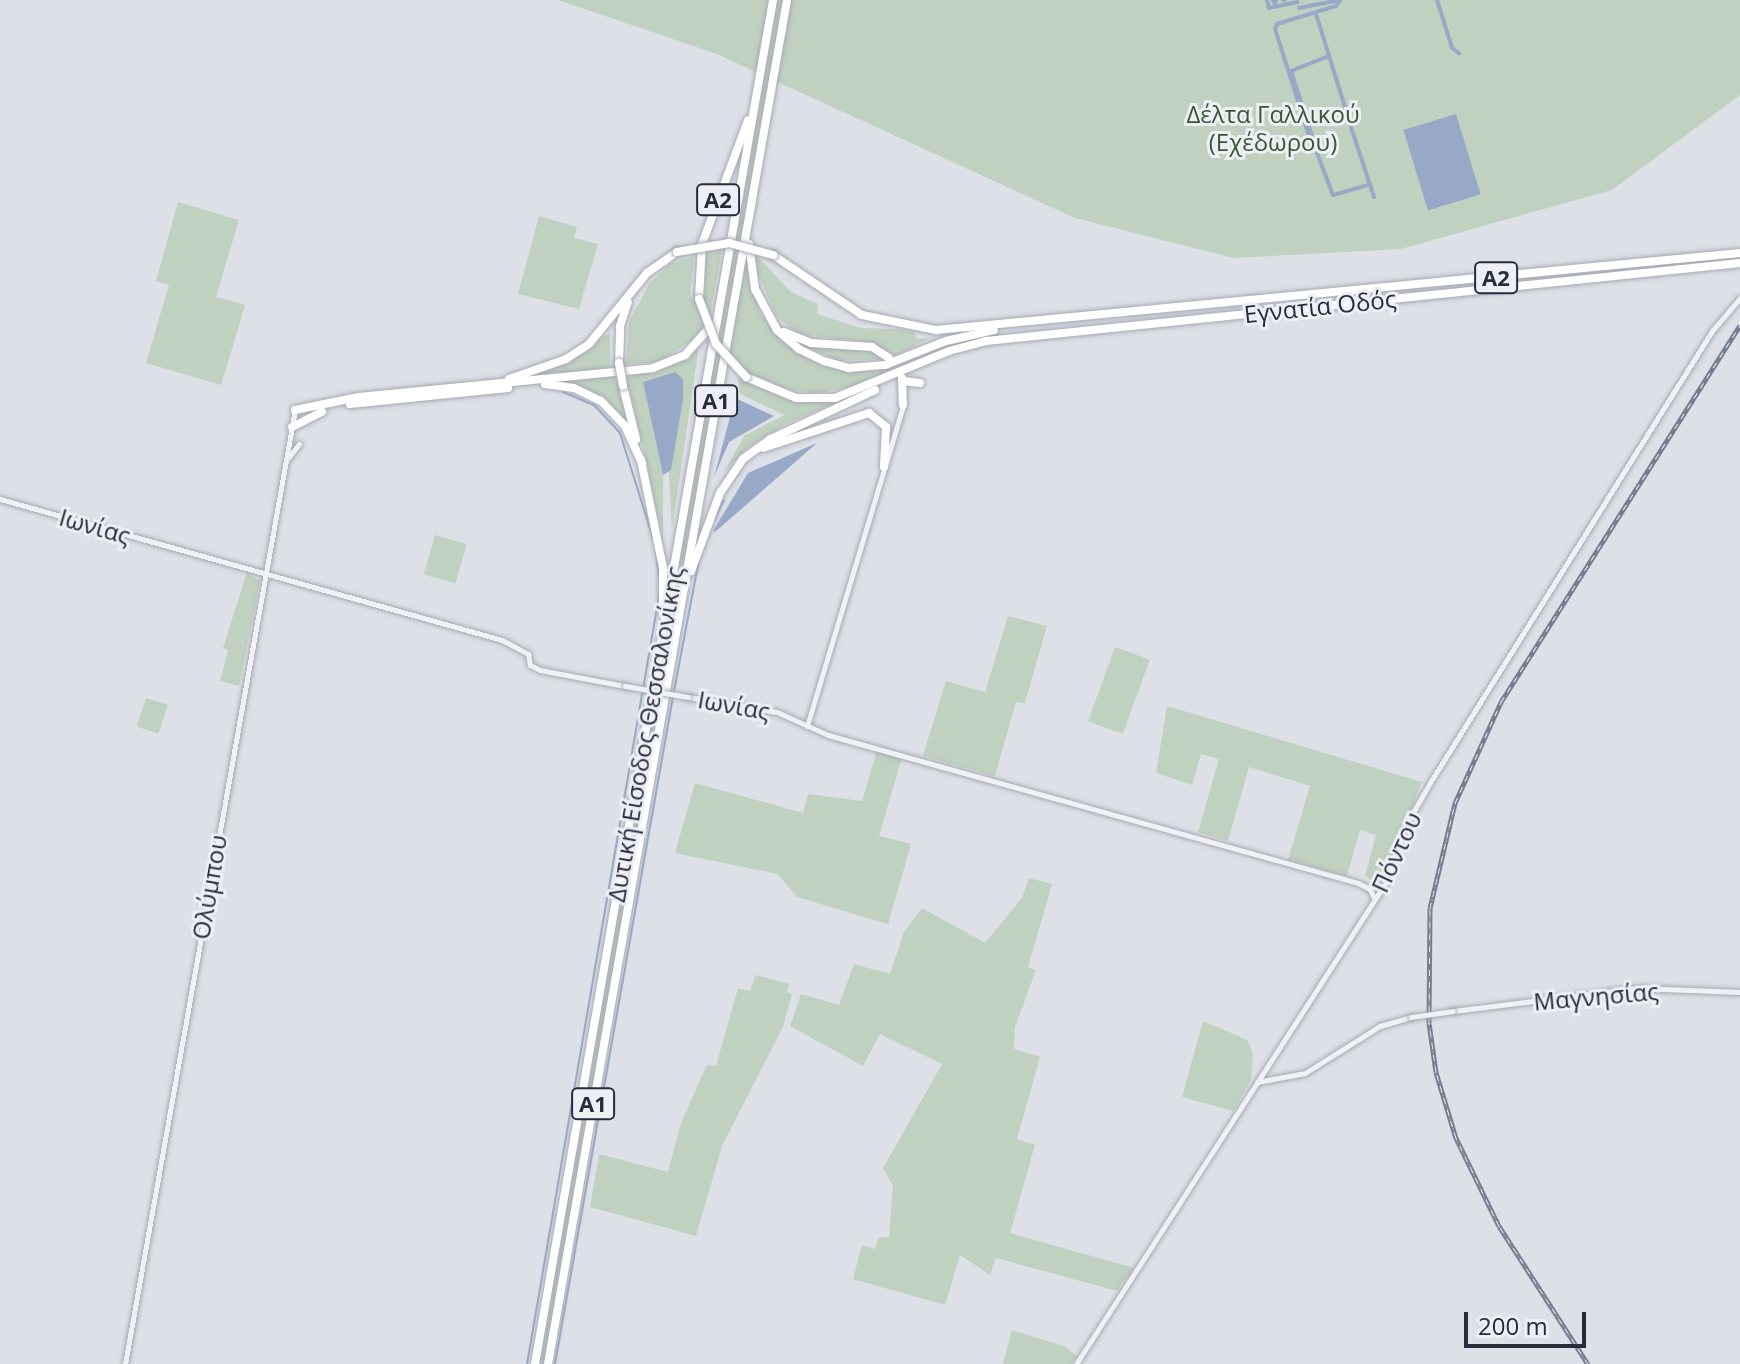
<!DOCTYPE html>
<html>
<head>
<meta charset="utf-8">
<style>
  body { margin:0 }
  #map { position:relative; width:1740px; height:1364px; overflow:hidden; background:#dde0e7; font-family:"Open Sans",sans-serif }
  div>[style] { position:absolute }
  .green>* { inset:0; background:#c0d1bf; transform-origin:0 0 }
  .water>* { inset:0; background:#98a8c7; transform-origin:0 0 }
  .stream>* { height:2px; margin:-1px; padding:0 1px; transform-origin:1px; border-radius:1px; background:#98a8c7 }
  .canal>* { height:4px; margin:-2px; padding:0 2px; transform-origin:2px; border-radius:2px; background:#98a8c7 }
  .roads { filter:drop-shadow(0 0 2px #a6aab4) drop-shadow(0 0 2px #a6aab4) }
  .tertiary>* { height:5px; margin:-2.5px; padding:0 2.5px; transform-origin:2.5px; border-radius:2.5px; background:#f0f1f5 }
  .motorway>* { height:8px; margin:-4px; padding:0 4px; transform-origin:4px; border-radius:4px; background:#fff }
  .rail>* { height:5px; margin-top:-2.5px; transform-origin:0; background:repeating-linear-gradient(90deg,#edeff5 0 6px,#777d90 0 12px); box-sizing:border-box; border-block:2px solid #777d90 }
  .bridges { filter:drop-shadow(0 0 2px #a6aab4) drop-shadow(0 0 2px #a6aab4) }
  .tertiary-bridge>* { height:5px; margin:-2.5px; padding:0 2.5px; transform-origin:2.5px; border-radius:2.5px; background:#f0f1f5 }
  .motorway-bridge>* { height:8px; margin:-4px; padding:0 4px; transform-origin:4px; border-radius:4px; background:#fff }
  span { translate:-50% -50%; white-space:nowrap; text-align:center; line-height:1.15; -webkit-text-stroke:6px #edeff5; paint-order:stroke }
  .shield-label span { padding:2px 6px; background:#edeff5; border:2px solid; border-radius:6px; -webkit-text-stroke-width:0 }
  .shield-label { font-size:22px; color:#272c3d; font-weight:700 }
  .park-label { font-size:24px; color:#365935 }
  .street-label { font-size:24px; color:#272c3d }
  .scale { position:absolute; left:1464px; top:1312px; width:122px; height:36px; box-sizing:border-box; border:4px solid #272c3d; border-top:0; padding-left:10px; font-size:24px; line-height:28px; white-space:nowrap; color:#272c3d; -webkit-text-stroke:6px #edeff5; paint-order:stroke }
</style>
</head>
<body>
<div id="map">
  <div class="green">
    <i style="clip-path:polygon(558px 0,1740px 0,1740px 95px,1612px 190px,1401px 249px,1234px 258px,1075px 218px,771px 79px,544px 1364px,539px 1364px,764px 76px,717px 54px)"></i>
    <i style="clip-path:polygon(178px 202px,239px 220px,216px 297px,245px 305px,221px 385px,146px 363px,169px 285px,156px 281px)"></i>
    <i style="clip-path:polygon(539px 216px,577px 227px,574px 238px,598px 244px,579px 309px,518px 294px)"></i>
    <i style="clip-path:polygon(722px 250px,710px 316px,694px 339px,658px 362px,626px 364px,629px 322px,649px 284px,670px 264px,694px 256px,690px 296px,694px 302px,704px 299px,706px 252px)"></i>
    <i style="clip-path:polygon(744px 255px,760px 313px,790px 347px,822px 364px,887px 366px,890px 371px,858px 386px,818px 393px,780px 389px,748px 374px,729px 355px)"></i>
    <i style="clip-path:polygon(756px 255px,791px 292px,818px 304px,817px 314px,861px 328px,896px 329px,914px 332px,917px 339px,930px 338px,896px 355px,871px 342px,799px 335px,777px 317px,757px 272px)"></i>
    <i style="clip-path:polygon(610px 332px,610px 368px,536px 375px,579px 355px)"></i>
    <i style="clip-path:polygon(794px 340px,868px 348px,886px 359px,839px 361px)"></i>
    <i style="clip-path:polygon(699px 346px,672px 529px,669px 474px,683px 400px,675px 372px,643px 382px,663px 475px,663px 537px,627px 377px,673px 365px)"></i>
    <i style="clip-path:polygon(613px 376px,616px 381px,628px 423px,603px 399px,567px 382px)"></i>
    <i style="clip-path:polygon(738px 379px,796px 401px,837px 402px,785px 424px,747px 448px,724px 472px,744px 436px,785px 415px,740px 394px)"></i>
    <i style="left:435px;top:535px;width:33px;height:41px;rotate:16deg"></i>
    <i style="clip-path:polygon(247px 572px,260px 581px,239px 686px,220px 681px,228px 650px,223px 648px)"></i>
    <i style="clip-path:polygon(1008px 616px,1047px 626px,1025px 703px,1016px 702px,995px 776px,923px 756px,946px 681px,985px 692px)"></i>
    <i style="left:1115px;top:647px;width:37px;height:79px;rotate:20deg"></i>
    <i style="left:146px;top:698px;width:23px;height:30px;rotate:18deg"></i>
    <i style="clip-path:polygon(1167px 706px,1422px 782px,1380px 885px,1365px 876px,1376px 835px,1360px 830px,1347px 876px,1288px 860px,1310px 786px,1249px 767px,1228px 841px,1198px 832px,1219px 759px,1201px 754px,1192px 785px,1156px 773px)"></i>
    <i style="clip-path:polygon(877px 751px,902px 757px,879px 836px,911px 844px,888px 924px,797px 897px,778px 874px,675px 853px,695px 783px,803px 813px,808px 794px,862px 801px)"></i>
    <i style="clip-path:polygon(1029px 878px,1052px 884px,1028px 967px,1036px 970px,1015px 1027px,1014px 1049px,1040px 1057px,1017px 1139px,1035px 1145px,1010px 1233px,1134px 1268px,1117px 1291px,996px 1258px,990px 1275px,960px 1255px,945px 1305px,853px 1279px,862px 1245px,875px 1249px,878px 1238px,889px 1237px,893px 1186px,883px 1168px,942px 1064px,880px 1034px,863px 1066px,790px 1026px,801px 994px,839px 1005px,854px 964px,890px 974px,904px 932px,922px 908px,985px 943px,1022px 898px)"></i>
    <i style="clip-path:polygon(756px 975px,789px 984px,787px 992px,792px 994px,783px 1027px,722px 1146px,696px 1236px,590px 1207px,599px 1154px,668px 1172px,681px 1123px,707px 1065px,716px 1066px,738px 988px,750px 991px)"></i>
    <i style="clip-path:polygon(1203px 1021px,1247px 1040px,1253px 1053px,1251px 1080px,1233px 1111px,1182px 1097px)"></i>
    <i style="clip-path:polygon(1012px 1330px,1066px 1347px,1077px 1356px,1071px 1364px,1003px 1364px)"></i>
  </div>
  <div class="water">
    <i style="left:1456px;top:114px;width:84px;height:55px;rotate:73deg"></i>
    <i style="clip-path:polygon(675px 372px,683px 379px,683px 400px,671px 470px,663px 475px,643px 382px)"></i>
    <i style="clip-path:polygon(735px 398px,774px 416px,729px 442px,714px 477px)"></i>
    <i style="clip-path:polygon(817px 443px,715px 532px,713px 531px,748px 473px)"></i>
  </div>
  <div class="stream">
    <i style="left:563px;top:392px;width:34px;rotate:23deg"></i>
    <i style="left:594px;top:405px;width:38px;rotate:47deg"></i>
    <i style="left:620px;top:433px;width:110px;rotate:72.6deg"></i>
    <i style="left:714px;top:520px;width:22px;rotate:-63deg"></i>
    <i style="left:656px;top:553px;width:25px;rotate:83deg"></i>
    <i style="left:674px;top:691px;width:133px;rotate:-79.2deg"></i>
    <i style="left:527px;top:1364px;width:779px;rotate:-80.25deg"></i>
    <i style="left:555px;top:1364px;width:677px;rotate:-79.97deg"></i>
  </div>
  <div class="canal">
    <i style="left:1267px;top:0;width:8px;rotate:76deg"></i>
    <i style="left:1269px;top:8px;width:29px;rotate:-12deg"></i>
    <i style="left:1273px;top:0;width:4px;rotate:63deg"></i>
    <i style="left:1275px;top:4px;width:4px;rotate:-76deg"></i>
    <i style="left:1283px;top:0;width:2px"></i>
    <i style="left:1437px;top:0;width:50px;rotate:72.6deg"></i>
    <i style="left:1452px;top:48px;width:9px;rotate:36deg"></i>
    <i style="left:1299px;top:8px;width:42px;rotate:-11deg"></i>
    <i style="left:1316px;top:14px;width:108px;rotate:72.7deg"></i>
    <i style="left:1275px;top:30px;width:6px;rotate:-72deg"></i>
    <i style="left:1277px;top:24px;width:62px;rotate:-17deg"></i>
    <i style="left:1336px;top:6px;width:7px;rotate:-56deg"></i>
    <i style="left:1276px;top:32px;width:109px;rotate:72.4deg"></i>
    <i style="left:1350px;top:124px;width:77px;rotate:71.8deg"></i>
    <i style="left:1316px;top:148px;width:81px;rotate:-108deg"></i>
    <i style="left:1291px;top:71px;width:41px;rotate:-21.5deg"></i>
    <i style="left:1317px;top:153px;width:45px;rotate:69.1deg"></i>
    <i style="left:1333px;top:195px;width:37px;rotate:-16deg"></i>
  </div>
  <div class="roads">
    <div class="tertiary">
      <i style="left:288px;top:458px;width:18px;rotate:-52deg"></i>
      <i style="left:0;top:499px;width:521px;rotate:15.69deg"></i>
      <i style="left:502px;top:640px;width:30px;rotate:28deg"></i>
      <i style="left:528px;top:654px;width:11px;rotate:80deg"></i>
      <i style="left:530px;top:665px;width:11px;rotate:27deg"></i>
      <i style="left:540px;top:670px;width:86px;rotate:10.7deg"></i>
      <i style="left:688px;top:697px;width:90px;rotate:9.6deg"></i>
      <i style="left:777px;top:712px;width:56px;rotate:24.3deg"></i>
      <i style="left:828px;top:735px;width:550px;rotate:15.6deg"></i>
      <i style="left:1358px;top:883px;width:13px;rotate:27deg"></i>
      <i style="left:1370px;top:889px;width:10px;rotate:66deg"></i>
      <i style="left:807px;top:726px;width:335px;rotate:-73.3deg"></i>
      <i style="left:1453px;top:1011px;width:186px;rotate:-7.1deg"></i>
      <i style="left:1638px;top:988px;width:102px;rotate:2.2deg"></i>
      <i style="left:1257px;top:1082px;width:49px;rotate:-10.6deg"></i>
      <i style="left:1305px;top:1073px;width:89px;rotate:-32.1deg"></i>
      <i style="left:1380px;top:1026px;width:32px;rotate:-16deg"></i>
      <i style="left:125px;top:1364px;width:969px;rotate:-79.9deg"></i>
      <i style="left:1076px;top:1364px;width:573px;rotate:-57.25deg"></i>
      <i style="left:1386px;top:882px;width:55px;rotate:-71.9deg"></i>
      <i style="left:1403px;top:830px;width:56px;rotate:-60.3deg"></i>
      <i style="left:1431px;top:781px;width:531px;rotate:-58.02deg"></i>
      <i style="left:1712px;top:331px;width:43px;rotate:-49.7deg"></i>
    </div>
    <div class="motorway">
      <i style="left:749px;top:244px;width:45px;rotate:82.4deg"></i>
      <i style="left:755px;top:289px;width:47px;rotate:61.8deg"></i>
      <i style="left:777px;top:330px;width:29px;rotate:41deg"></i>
      <i style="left:799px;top:349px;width:28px;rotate:26deg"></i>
      <i style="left:824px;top:361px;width:26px;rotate:16deg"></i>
      <i style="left:849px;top:368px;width:36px;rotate:-5deg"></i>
      <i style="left:885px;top:365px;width:66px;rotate:-21.5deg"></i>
      <i style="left:946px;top:341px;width:49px;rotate:-12.9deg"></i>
      <i style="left:773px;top:255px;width:107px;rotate:34deg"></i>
      <i style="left:862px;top:315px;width:76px;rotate:11.5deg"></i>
      <i style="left:936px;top:330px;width:808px;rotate:-5.47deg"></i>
      <i style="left:699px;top:299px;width:55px;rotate:-86.9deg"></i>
      <i style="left:702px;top:244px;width:132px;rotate:-69.6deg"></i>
      <i style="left:784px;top:332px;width:29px;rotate:22deg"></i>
      <i style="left:811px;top:343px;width:61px;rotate:3.8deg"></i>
      <i style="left:872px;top:347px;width:20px;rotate:33deg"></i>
      <i style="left:619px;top:363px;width:37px;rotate:-88deg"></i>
      <i style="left:620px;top:326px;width:25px;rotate:-72deg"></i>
      <i style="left:746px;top:377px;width:54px;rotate:22.8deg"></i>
      <i style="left:796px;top:398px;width:39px"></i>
      <i style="left:835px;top:398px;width:123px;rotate:-22.4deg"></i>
      <i style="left:949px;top:351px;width:38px;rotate:-15deg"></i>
      <i style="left:986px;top:341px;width:758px;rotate:-5.91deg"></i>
      <i style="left:902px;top:378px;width:27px;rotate:88deg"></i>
      <i style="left:509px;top:379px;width:60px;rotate:-19.3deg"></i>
      <i style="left:566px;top:359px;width:27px;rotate:-33deg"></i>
      <i style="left:589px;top:344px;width:92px;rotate:-50.8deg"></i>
      <i style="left:647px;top:273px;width:37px;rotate:-35deg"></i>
      <i style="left:903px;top:381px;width:17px;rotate:7deg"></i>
      <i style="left:545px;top:384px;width:29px;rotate:8deg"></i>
      <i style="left:574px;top:388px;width:30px;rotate:26deg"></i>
      <i style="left:601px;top:401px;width:35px;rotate:46deg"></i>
      <i style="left:625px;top:426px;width:41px;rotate:65.3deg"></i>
      <i style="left:623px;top:386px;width:55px;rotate:76.2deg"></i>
      <i style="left:350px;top:404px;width:159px;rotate:-5.8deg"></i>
      <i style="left:295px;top:410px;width:65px;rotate:-11.5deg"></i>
      <i style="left:359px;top:397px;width:295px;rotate:-5.6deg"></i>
      <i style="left:653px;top:368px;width:35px;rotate:-22deg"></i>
      <i style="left:685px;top:355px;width:39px;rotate:-48deg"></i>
      <i style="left:292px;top:427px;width:34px;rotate:-27deg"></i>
      <i style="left:763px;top:448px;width:112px;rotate:-18.3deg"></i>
      <i style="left:869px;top:413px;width:22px;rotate:39deg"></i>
      <i style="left:886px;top:427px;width:40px;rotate:92.9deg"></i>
      <i style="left:641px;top:460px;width:110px;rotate:78.5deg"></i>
      <i style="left:663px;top:568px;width:44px;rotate:90deg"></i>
      <i style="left:691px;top:571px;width:83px;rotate:-69.6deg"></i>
      <i style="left:720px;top:493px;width:41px;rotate:-55.9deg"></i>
      <i style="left:743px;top:459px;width:34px;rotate:-36deg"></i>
      <i style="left:771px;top:439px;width:115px;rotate:-25.2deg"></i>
      <i style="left:535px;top:1364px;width:1385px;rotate:-80.1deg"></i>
      <i style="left:548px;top:1364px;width:1385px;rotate:-80.06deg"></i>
    </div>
  </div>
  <div class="rail">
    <i style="left:1588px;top:1364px;width:164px;rotate:-122.8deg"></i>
    <i style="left:1499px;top:1226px;width:98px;rotate:-116deg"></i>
    <i style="left:1456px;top:1138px;width:69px;rotate:-106.9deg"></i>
    <i style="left:1436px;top:1072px;width:49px;rotate:-98.1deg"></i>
    <i style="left:1429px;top:1023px;width:115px;rotate:-89.5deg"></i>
    <i style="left:1430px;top:908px;width:108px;rotate:-76.6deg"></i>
    <i style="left:1455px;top:803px;width:111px;rotate:-65.5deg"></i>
    <i style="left:1501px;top:702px;width:446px;rotate:-57.6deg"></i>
  </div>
  <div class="bridges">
    <div class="tertiary-bridge">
      <i style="left:625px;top:686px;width:64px;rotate:9.9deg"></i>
      <i style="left:1411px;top:1017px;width:42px;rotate:-8.1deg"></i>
    </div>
    <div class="motorway-bridge">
      <i style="left:677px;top:252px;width:53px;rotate:-9.8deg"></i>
      <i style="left:729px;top:243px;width:46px;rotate:15.3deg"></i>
      <i style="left:699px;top:299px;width:48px;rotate:69.3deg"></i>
      <i style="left:716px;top:344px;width:45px;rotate:47.7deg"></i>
      <i style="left:619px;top:363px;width:23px;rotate:80deg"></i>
    </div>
  </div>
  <div class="shield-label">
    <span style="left:718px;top:200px">Α2</span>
    <span style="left:1496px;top:278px">Α2</span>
    <span style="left:716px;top:401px">Α1</span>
    <span style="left:593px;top:1104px">Α1</span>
  </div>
  <div class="park-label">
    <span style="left:1273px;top:128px">Δέλτα Γαλλικού<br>(Εχέδωρου)</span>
  </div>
  <div class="street-label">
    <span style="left:1320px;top:306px;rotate:-6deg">Εγνατία Οδός</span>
    <span style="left:95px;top:526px;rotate:16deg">Ιωνίας</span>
    <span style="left:734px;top:705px;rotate:10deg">Ιωνίας</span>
    <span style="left:645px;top:734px;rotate:-80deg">Δυτική Είσοδος Θεσσαλονίκης</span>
    <span style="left:1396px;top:852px;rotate:-65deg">Πόντου</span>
    <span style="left:209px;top:887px;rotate:-80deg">Ολύμπου</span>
    <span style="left:1596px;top:996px;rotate:-5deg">Μαγνησίας</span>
  </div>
  <div class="scale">200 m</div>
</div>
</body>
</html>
